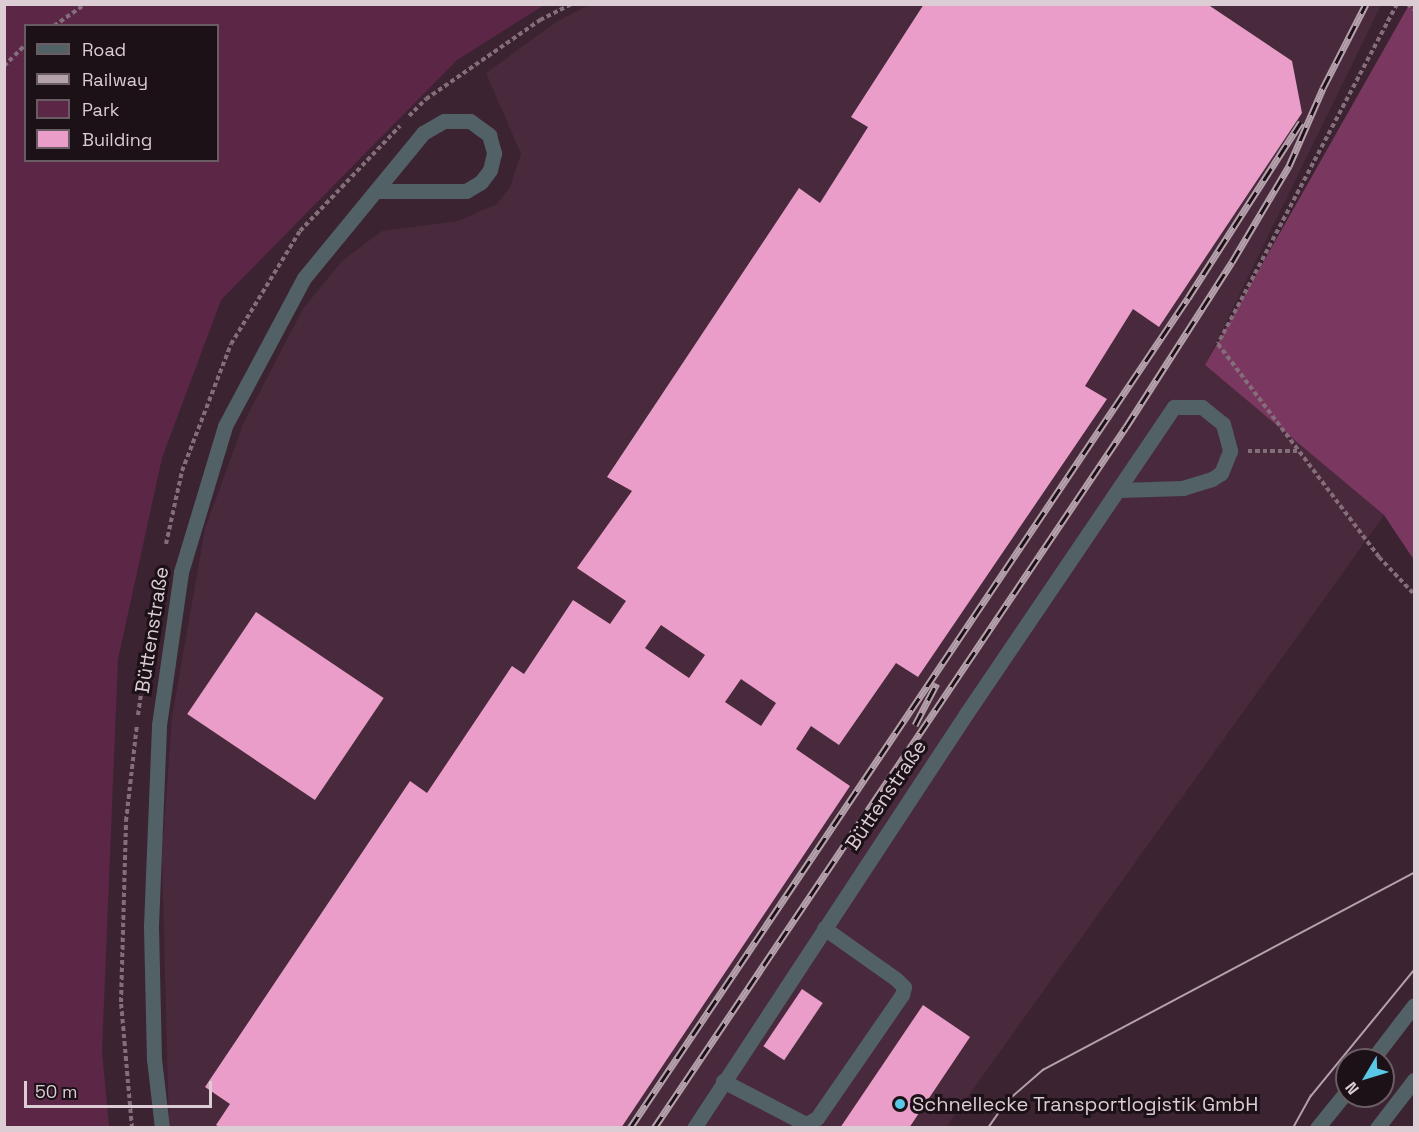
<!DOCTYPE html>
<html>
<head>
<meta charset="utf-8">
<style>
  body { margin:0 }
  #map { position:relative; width:1419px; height:1132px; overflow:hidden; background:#3c2332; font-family:"Space Grotesk",sans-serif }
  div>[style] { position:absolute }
  .built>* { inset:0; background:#492a3c }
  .green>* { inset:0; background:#5c2647 }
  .forest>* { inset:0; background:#7a3860 }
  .building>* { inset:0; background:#e99dc8; transform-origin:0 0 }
  .path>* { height:4px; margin-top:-2px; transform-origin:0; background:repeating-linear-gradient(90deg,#836e7a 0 4.5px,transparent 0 7.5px) }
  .minor>* { height:15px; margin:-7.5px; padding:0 7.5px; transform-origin:7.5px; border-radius:7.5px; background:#526166 }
  .tram>* { height:1.5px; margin:-0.75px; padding:0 0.75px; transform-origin:0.75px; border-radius:0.75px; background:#b4a1ab }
  .rail>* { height:7px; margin-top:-3.5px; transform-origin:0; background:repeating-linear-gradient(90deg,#1c1117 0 14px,#b4a1ab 0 28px); box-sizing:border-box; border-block:2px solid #b4a1ab }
  .dots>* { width:16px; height:16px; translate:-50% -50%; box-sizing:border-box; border:3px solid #1c1117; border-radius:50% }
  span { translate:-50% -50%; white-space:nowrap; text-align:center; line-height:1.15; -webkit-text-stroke:6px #1c1117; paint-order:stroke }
  .street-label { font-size:20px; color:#dcccd4 }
  .poi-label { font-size:20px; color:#dcccd4 }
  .left { translate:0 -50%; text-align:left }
  .frame { position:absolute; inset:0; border:6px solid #dcccd4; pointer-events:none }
  .legend { position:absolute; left:24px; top:24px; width:195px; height:138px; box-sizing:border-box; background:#1c1117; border:2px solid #695c63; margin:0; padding:8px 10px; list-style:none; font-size:18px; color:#dcccd4 }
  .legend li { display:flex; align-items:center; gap:12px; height:30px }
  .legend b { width:30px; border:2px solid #695c63 }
  .north { position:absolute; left:1335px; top:1048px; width:60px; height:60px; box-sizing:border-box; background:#1c1117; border:2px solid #695c63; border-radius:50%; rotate:232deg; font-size:16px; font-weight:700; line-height:24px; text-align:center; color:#dcccd4 }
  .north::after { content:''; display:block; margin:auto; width:21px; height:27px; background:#59c8e5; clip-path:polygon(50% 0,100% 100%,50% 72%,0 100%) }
  .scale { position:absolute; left:24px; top:1081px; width:188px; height:27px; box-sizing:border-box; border:3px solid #dcccd4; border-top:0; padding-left:8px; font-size:18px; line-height:21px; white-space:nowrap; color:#dcccd4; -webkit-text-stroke:4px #1c1117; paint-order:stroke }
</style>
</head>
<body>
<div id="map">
  <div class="built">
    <i style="clip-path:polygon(589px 5px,1381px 5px,1205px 365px,1384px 515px,946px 1127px,169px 1128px,162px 855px,172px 717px,205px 529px,244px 422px,303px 309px,342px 261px,382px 231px,458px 221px,497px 204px,510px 187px,521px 154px,486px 73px,558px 21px)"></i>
  </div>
  <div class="green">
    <i style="clip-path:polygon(evenodd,5px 4px,544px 5px,457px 60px,221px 300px,162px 458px,118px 659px,102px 1051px,109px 1127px,5px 1127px,5px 4px,26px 26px,218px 26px,218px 160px,26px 160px,26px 26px)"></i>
  </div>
  <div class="forest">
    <i style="clip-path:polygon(1409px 5px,1414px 5px,1414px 560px,1384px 515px,1205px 365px)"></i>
  </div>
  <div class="building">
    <i style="clip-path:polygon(evenodd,924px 4px,1207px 4px,1292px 61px,1302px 113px,1159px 327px,1133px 309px,1085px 386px,1107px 399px,918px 677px,896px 663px,839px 745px,811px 726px,796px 749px,850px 786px,621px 1128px,221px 1128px,216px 1125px,230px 1104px,205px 1087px,410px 781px,427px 793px,512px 666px,524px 674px,573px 600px,610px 624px,626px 601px,577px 568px,632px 491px,607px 477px,799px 188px,820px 203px,868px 127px,851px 117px,924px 4px,661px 625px,705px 655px,689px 678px,645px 648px,661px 625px,924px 4px,741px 679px,776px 703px,761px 726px,725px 702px,741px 679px)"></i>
    <i style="left:256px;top:612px;width:154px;height:123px;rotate:34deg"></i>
    <i style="left:802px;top:989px;width:25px;height:69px;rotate:34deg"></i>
    <i style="clip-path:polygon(923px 1005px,970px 1037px,909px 1128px,840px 1128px)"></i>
  </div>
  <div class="path">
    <i style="left:1397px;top:4px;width:384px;rotate:117.8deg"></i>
    <i style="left:1218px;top:344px;width:267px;rotate:52.9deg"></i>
    <i style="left:1379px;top:557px;width:51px;rotate:46.6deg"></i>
    <i style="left:1407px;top:4px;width:9px;rotate:36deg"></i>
    <i style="left:54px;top:26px;width:38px;rotate:-35deg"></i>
    <i style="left:4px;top:66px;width:31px;rotate:-45deg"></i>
    <i style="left:409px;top:116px;width:24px;rotate:-45deg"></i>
    <i style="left:426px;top:99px;width:139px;rotate:-34.7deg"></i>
    <i style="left:540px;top:20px;width:35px;rotate:-27deg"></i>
    <i style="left:1248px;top:451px;width:49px"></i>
    <i style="left:166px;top:544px;width:75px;rotate:-77.6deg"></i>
    <i style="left:182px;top:471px;width:136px;rotate:-68.9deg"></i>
    <i style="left:231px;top:344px;width:132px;rotate:-58.6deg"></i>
    <i style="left:300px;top:231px;width:145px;rotate:-46.4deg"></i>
    <i style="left:138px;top:715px;width:112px;rotate:-81.8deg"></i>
    <i style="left:132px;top:1128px;width:126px;rotate:-95deg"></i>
    <i style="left:121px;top:1002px;width:181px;rotate:-88.4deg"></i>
    <i style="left:126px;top:821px;width:97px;rotate:-83.5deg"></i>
  </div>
  <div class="minor">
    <i style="left:1372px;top:1060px;width:69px;rotate:-52.6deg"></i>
    <i style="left:723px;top:1081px;width:93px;rotate:27.4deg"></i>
    <i style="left:806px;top:1124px;width:13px;rotate:-29deg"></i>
    <i style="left:817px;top:1118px;width:150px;rotate:-55.4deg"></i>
    <i style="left:902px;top:995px;width:8px;rotate:-76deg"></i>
    <i style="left:904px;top:987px;width:11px;rotate:-135deg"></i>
    <i style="left:896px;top:979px;width:88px;rotate:-144.7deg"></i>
    <i style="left:162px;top:1128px;width:69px;rotate:-96.6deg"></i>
    <i style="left:154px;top:1059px;width:133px;rotate:-91.3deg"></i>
    <i style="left:151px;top:926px;width:201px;rotate:-87.7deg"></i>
    <i style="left:159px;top:725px;width:155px;rotate:-81.8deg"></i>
    <i style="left:181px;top:572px;width:152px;rotate:-73.2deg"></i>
    <i style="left:225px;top:426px;width:168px;rotate:-61.9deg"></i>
    <i style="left:304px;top:278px;width:188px;rotate:-50.6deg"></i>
    <i style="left:423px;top:133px;width:24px;rotate:-30deg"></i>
    <i style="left:444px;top:121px;width:26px"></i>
    <i style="left:470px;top:121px;width:24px;rotate:36deg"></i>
    <i style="left:489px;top:135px;width:19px;rotate:74deg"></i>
    <i style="left:494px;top:153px;width:17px;rotate:103deg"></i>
    <i style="left:490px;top:170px;width:15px;rotate:127deg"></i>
    <i style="left:481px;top:182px;width:17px;rotate:149deg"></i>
    <i style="left:466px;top:191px;width:90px;rotate:180deg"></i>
    <i style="left:694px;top:1128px;width:495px;rotate:-56.7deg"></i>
    <i style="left:966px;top:714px;width:371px;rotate:-55.9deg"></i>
    <i style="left:1174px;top:407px;width:28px"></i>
    <i style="left:1202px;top:407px;width:27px;rotate:39deg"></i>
    <i style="left:1223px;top:424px;width:28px;rotate:75deg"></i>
    <i style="left:1230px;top:451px;width:24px;rotate:112deg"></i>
    <i style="left:1221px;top:473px;width:11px;rotate:146deg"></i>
    <i style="left:1212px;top:479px;width:30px;rotate:163deg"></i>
    <i style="left:1183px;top:488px;width:64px;rotate:178.2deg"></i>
    <i style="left:1317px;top:1128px;width:48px;rotate:-51deg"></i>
    <i style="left:1377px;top:1128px;width:61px;rotate:-52.4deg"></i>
  </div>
  <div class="tram">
    <i style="left:988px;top:1128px;width:32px;rotate:-55deg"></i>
    <i style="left:1006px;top:1102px;width:49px;rotate:-40.9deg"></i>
    <i style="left:1043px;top:1070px;width:420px;rotate:-28deg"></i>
    <i style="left:1293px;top:1128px;width:37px;rotate:-61deg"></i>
    <i style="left:1311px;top:1096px;width:163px;rotate:-50.7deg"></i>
  </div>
  <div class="rail">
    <i style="left:915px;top:725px;width:47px;rotate:-62.4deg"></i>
    <i style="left:630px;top:1128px;width:1000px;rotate:-56.09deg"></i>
    <i style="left:1188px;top:298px;width:209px;rotate:-57.3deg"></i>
    <i style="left:654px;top:1128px;width:845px;rotate:-56.05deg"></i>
    <i style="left:1126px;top:427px;width:196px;rotate:-57.3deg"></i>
    <i style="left:1232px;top:262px;width:112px;rotate:-59.3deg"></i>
    <i style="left:1289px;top:166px;width:85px;rotate:-66.4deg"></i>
    <i style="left:1323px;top:88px;width:94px;rotate:-62.9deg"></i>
  </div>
  <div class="dots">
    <i style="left:900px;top:1104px;background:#59c8e5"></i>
  </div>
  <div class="street-label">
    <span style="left:152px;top:630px;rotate:-81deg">Büttenstraße</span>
    <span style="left:886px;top:795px;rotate:-56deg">Büttenstraße</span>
  </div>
  <div class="poi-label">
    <span class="left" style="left:912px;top:1104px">Schnellecke Transportlogistik GmbH</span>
  </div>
  <div class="frame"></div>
  <ul class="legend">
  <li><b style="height:8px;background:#526166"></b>Road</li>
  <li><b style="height:8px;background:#b4a1ab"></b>Railway</li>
  <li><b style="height:16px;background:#5c2647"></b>Park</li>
  <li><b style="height:16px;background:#e99dc8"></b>Building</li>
  </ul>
  <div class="north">N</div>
  <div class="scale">50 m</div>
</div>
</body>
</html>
